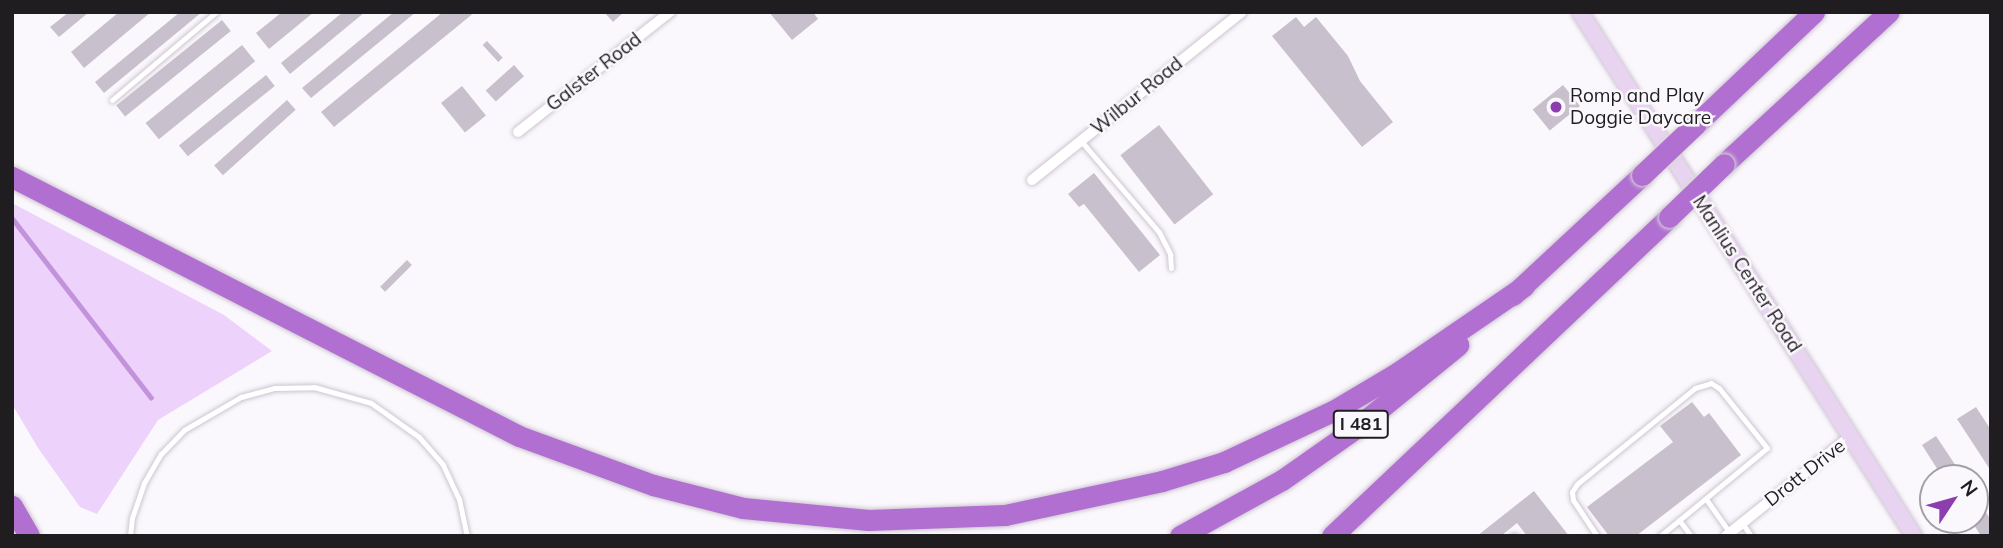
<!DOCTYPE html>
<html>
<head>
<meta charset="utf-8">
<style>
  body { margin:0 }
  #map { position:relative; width:2003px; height:548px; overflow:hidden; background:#fbf8fd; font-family:Mulish,sans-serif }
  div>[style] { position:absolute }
  .green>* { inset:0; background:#edd2fc }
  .stream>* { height:4.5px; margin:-2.25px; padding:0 2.25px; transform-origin:2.25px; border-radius:2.25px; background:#c293da }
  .building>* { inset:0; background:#c8c0cc; transform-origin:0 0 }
  .roads { filter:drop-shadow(0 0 2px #cdc5d1) drop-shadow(0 0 2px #cdc5d1) }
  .lane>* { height:5px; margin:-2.5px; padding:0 2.5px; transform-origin:2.5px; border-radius:2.5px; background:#fff }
  .street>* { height:10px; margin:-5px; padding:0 5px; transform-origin:5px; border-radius:5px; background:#fff }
  .secondary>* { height:16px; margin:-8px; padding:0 8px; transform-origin:8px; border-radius:8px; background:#e8d4f1 }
  .highway>* { height:21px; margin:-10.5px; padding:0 10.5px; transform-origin:10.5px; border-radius:10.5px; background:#b16fd1 }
  .bridges { filter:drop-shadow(0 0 2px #d7d6d7) drop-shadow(0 0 2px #d7d6d7) }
  .highway-bridge>* { height:21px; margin:-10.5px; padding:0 10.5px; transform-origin:10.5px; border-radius:10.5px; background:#b16fd1 }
  .dots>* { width:19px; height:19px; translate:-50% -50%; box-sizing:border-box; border:4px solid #fbf8fd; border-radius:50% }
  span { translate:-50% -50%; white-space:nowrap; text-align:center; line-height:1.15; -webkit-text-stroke:5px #fbf8fd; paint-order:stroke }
  .shield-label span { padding:2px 5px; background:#fbf8fd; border:2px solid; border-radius:5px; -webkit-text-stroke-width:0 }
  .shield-label { font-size:18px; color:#201d21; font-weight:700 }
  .street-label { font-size:19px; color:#201d21 }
  .poi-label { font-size:19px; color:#201d21 }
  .left { translate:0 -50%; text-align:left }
  .frame { position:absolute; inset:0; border:14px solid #201d21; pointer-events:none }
  .north { position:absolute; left:1919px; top:464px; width:70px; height:70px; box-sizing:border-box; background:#fbf8fd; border:2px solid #a3a0a5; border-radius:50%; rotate:54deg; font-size:19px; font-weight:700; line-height:28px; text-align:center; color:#201d21 }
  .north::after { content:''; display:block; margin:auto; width:24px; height:32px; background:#8c3eae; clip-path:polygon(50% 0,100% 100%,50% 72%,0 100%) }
</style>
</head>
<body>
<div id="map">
  <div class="green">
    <i style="clip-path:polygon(12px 203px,224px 315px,272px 351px,158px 420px,97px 514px,80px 507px,38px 448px,12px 404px)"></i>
  </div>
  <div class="stream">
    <i style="left:12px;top:218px;width:227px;rotate:52.2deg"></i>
  </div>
  <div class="building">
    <i style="clip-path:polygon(69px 12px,89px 12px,59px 37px,50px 27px)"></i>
    <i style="clip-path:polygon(119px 12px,151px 12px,84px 68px,71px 52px)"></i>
    <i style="clip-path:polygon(180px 12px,202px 12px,104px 93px,95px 82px)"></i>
    <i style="clip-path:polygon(282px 12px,314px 12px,269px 49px,256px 33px)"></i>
    <i style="clip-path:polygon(343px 12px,365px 12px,290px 74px,281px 63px)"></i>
    <i style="clip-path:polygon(394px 12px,416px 12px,311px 98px,302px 88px)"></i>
    <i style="clip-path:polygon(443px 12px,475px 12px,334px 127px,321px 112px)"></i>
    <i style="clip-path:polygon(604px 12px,624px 12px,613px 22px)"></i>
    <i style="clip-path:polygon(769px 12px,813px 12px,818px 19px,792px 40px)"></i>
    <i style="clip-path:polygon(1296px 17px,1304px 27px,1316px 17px,1348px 56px,1360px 81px,1393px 122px,1362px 147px,1272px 36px)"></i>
    <i style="left:222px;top:20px;width:14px;height:136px;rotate:51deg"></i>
    <i style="left:487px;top:41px;width:23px;height:6px;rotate:47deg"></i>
    <i style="left:242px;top:45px;width:21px;height:124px;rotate:51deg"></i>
    <i style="left:514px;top:65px;width:15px;height:38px;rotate:48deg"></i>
    <i style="left:266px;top:75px;width:14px;height:112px;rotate:51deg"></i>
    <i style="left:1563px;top:85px;width:27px;height:39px;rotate:51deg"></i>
    <i style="left:462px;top:86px;width:38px;height:27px;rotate:51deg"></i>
    <i style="left:287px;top:100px;width:13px;height:98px;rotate:48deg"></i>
    <i style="left:1159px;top:125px;width:88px;height:49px;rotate:52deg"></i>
    <i style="clip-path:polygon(1094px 173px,1160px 255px,1139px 272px,1084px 204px,1079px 207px,1068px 194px)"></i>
    <i style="left:407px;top:260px;width:7px;height:38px;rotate:45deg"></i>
    <i style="clip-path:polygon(1692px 402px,1704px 417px,1709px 413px,1741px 455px,1636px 536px,1609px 536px,1587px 507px,1673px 442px,1660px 426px)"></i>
    <i style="clip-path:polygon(1976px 407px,1991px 430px,1991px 471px,1957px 419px)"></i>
    <i style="clip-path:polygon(1936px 436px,1964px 478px,1943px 478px,1922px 445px)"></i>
    <i style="clip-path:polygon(1534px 491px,1569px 536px,1527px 536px,1517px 523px,1501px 536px,1477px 536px)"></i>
    <i style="clip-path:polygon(1975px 496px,1991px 520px,1991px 536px,1981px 536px,1971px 520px,1975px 520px)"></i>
  </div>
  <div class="roads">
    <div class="lane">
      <i style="left:112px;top:100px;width:136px;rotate:-40.2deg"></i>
      <i style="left:1081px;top:141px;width:120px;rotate:49.4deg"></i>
      <i style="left:1159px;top:232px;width:25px;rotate:63deg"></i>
      <i style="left:1170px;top:254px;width:14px;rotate:86deg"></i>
      <i style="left:1706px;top:499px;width:42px;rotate:54.8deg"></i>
      <i style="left:1679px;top:520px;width:20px;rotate:53deg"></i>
      <i style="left:1742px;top:523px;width:16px;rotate:55deg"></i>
      <i style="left:130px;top:536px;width:18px;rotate:-84deg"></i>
      <i style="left:132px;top:518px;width:37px;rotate:-71deg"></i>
      <i style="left:144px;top:483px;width:34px;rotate:-60deg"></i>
      <i style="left:161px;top:454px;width:33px;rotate:-46deg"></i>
      <i style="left:184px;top:430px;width:66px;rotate:-30.1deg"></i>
      <i style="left:241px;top:397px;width:35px;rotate:-15deg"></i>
      <i style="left:275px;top:388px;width:39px;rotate:-1deg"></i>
      <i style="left:314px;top:387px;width:59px;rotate:15.7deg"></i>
      <i style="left:371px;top:403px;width:59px;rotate:35.3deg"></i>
      <i style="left:419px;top:437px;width:37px;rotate:49deg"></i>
      <i style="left:443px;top:465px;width:38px;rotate:65deg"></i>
      <i style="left:459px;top:499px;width:38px;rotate:78deg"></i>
      <i style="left:1512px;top:536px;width:4px"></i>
      <i style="left:1597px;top:536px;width:43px;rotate:-123.7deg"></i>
      <i style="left:1573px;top:500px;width:8px;rotate:-97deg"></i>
      <i style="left:1572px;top:492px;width:9px;rotate:-58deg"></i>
      <i style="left:1577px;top:484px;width:152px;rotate:-39.1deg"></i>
      <i style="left:1695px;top:388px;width:17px;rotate:-17deg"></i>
      <i style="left:1711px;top:383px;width:9px;rotate:32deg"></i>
      <i style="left:1719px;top:388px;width:77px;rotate:51.3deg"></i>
      <i style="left:1767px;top:448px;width:139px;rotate:140.6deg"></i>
    </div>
    <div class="street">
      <i style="left:518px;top:132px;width:194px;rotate:-38.3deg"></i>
      <i style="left:1032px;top:180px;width:269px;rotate:-38.7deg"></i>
      <i style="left:1726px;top:536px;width:160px;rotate:-38.7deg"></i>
    </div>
    <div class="secondary">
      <i style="left:1580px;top:12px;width:621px;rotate:57.49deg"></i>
    </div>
    <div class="highway">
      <i style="left:1696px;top:124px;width:163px;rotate:-43.5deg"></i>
      <i style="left:1724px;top:164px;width:224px;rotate:-42.7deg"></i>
      <i style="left:12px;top:177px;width:569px;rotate:27.06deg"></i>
      <i style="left:519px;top:436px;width:143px;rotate:20.1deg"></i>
      <i style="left:653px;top:485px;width:93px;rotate:14.3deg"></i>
      <i style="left:743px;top:508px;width:126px;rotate:5.5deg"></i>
      <i style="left:868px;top:520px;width:137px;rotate:-2.1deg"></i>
      <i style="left:1005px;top:515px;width:161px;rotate:-12.2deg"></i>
      <i style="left:1162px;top:481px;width:65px;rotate:-17deg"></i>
      <i style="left:1224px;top:462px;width:120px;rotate:-25.1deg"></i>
      <i style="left:1333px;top:411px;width:74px;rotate:-30.7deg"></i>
      <i style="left:1397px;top:373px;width:154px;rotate:-34.4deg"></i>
      <i style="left:1513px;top:295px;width:176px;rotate:-42.9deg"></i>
      <i style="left:12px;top:506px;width:34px;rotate:60deg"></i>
      <i style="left:1180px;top:536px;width:116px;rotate:-28.8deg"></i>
      <i style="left:1282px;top:480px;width:90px;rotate:-35.1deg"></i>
      <i style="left:1356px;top:428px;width:132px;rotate:-39.1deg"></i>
      <i style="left:1332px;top:536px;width:464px;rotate:-43.4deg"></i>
    </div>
  </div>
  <div class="bridges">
    <div class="highway-bridge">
      <i style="left:1642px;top:175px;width:74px;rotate:-43.4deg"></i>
      <i style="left:1669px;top:217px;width:76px;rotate:-43.9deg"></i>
    </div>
  </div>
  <div class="dots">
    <i style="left:1556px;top:107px;background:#8c3eae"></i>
  </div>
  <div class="shield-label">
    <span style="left:1361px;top:424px">I 481</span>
  </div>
  <div class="street-label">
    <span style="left:594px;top:72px;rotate:-38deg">Galster Road</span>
    <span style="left:1137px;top:96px;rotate:-39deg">Wilbur Road</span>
    <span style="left:1747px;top:274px;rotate:57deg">Manlius Center Road</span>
    <span style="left:1805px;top:473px;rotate:-38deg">Drott Drive</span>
  </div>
  <div class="poi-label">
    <span class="left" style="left:1570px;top:107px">Romp and Play<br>Doggie Daycare</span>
  </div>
  <div class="frame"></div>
  <div class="north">N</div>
</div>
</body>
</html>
